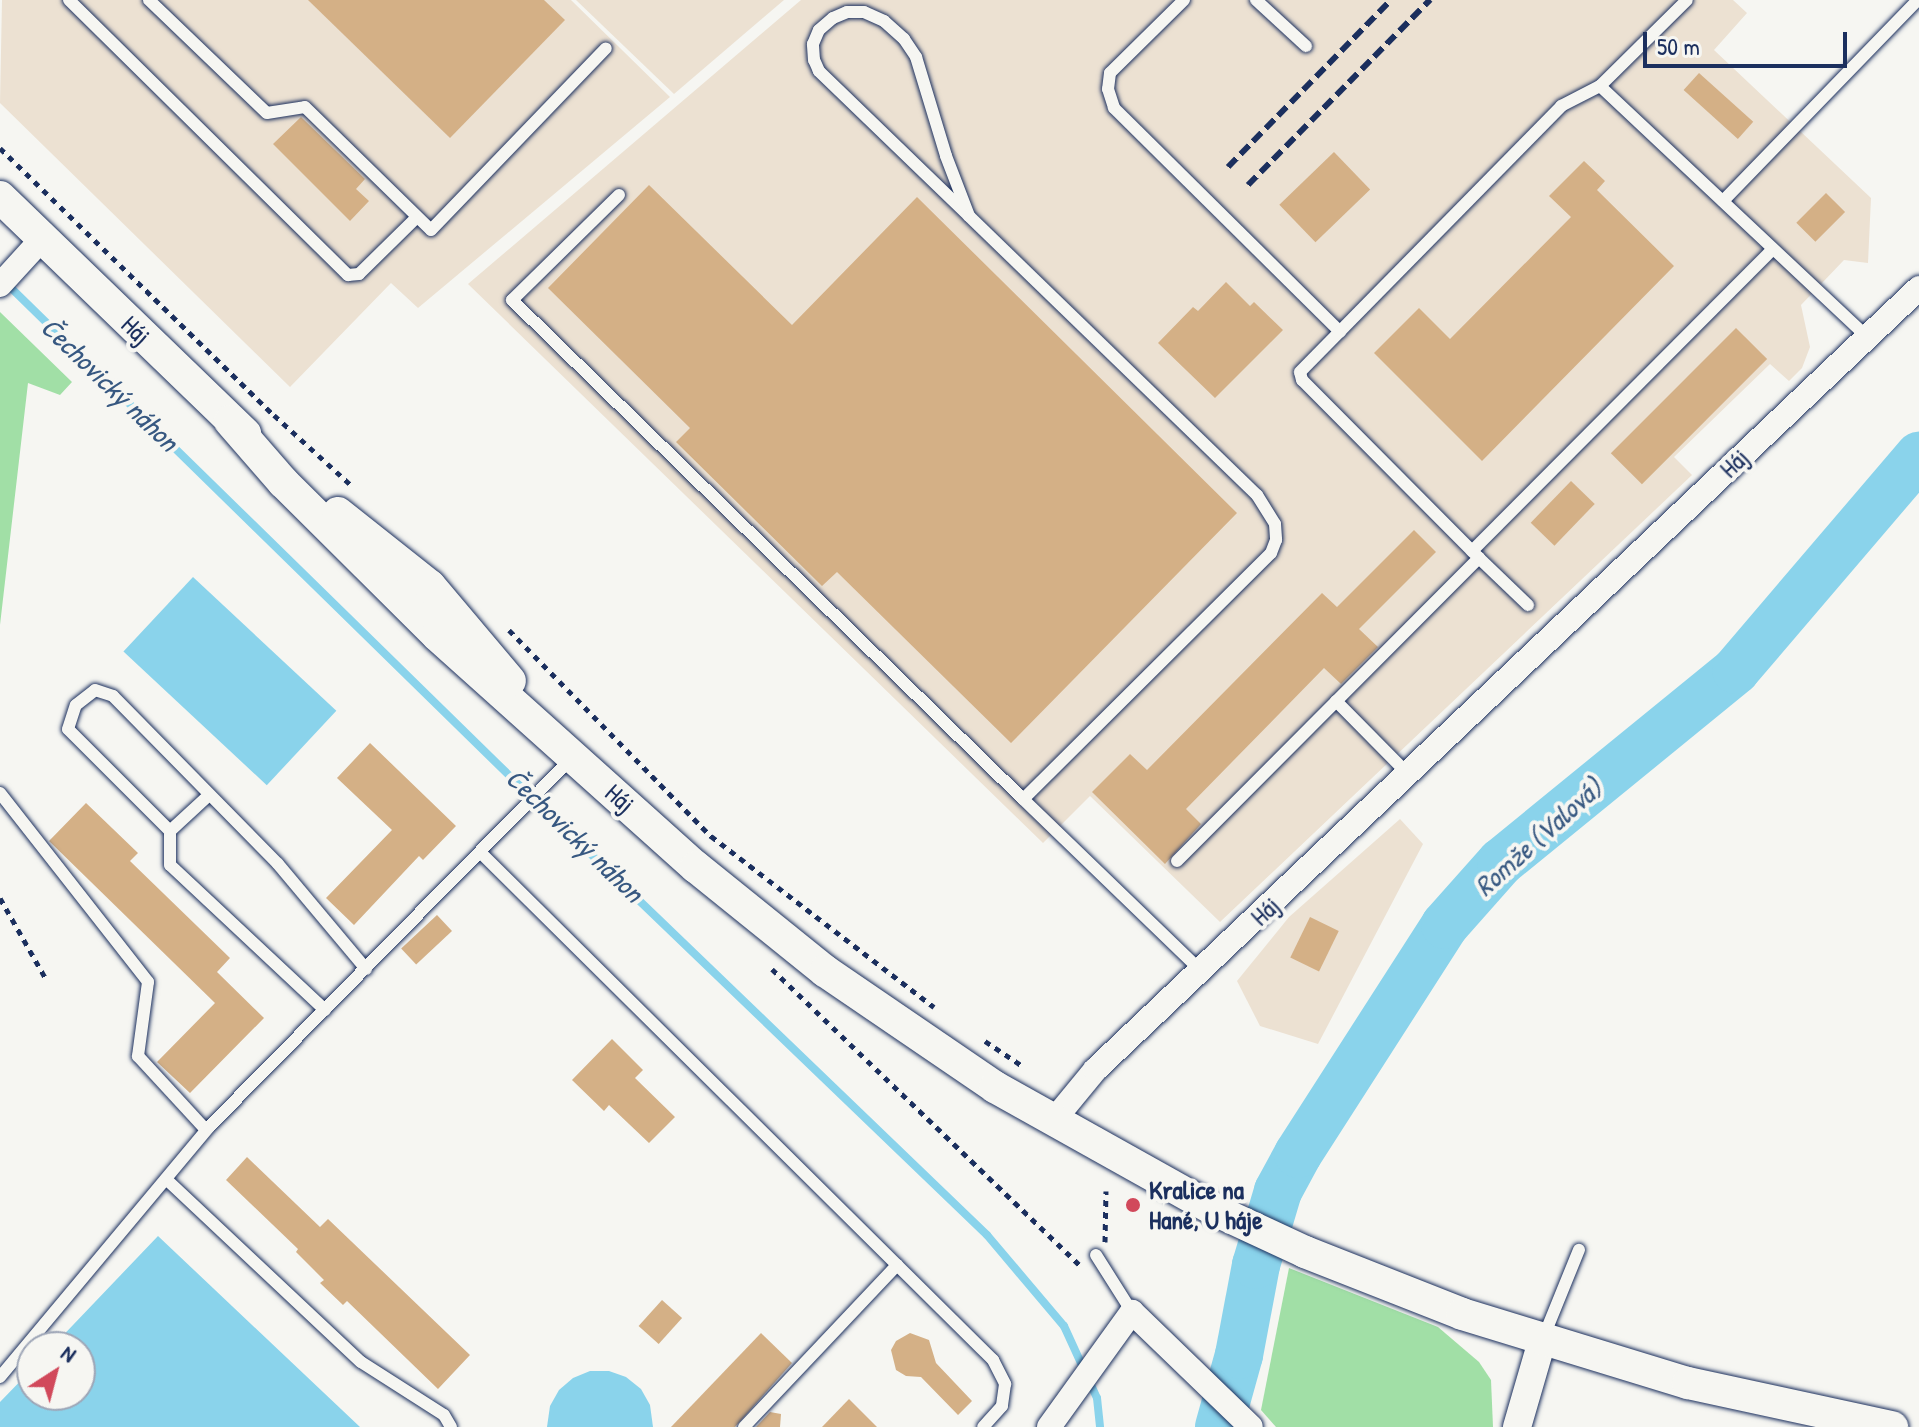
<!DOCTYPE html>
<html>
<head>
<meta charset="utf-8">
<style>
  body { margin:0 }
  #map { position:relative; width:1919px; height:1427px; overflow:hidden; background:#f6f6f2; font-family:"Patrick Hand",sans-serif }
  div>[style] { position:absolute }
  .built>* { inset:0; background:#ece1d2 }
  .green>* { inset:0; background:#a1dfa6 }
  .water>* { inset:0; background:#8ad3eb; transform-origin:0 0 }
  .stream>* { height:8px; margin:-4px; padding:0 4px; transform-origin:4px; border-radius:4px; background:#8ad3eb }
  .river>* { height:48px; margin:-24px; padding:0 24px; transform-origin:24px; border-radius:24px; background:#8ad3eb }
  .building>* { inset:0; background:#d4b086; transform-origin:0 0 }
  .path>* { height:5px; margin-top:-2.5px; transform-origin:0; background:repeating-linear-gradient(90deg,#1b2f5e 0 6px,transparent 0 12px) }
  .roads { filter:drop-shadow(0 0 2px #1b2f5e) drop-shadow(0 0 2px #1b2f5e) }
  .service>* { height:12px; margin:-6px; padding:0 6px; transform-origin:6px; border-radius:6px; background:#f6f6f2 }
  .minor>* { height:24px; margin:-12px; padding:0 12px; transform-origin:12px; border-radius:12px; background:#f6f6f2 }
  .tertiary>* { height:28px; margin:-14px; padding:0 14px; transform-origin:14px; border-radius:14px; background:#f6f6f2 }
  .secondary>* { height:32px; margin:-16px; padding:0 16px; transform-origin:16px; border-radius:16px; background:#f6f6f2 }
  .rail>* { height:6px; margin-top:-3px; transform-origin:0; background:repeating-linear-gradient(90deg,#1b2f5e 0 12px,transparent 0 18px) }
  .dots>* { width:22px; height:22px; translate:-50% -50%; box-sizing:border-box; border:4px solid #f6f6f2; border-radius:50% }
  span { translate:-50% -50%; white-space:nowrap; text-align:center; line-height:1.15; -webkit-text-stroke:8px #f6f6f2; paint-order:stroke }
  .street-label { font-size:26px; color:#1b2f5e }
  .poi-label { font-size:26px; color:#1b2f5e; font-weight:700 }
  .left { translate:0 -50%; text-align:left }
  .water-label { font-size:28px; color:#375881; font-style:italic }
  .north { position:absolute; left:16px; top:1331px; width:80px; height:80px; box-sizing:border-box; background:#f6f6f2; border:2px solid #9ea6b7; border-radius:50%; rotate:36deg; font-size:22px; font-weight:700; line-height:32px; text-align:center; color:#1b2f5e }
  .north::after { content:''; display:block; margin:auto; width:28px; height:36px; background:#d1495b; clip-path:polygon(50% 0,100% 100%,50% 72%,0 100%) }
  .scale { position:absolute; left:1643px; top:32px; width:204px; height:36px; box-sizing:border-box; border:4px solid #1b2f5e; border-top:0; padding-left:10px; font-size:24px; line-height:28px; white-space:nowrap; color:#1b2f5e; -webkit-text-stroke:6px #f6f6f2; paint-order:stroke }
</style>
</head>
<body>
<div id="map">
  <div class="built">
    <i style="clip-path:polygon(2px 0,571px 0,670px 97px,418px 308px,391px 283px,290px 387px,0 103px)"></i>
    <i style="clip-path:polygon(576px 0,784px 0,674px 94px)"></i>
    <i style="clip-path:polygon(801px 0,1733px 0,1747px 13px,1714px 50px,1871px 198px,1868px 263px,1844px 260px,1801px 305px,1810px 347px,1802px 368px,1789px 381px,1770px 364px,1674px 457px,1692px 475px,1220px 922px,1090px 796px,1043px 843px,468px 284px)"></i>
    <i style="clip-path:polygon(1400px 819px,1423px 844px,1318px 1044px,1260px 1026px,1237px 981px,1289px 917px)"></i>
  </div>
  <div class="green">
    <i style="clip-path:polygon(0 312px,72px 382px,60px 395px,28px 383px,0 625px)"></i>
    <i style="clip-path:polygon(1289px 1268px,1438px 1327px,1479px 1362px,1491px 1380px,1493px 1427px,1276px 1427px,1261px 1410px)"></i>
  </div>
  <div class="water">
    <i style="left:193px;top:577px;width:196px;height:102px;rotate:43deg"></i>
    <i style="clip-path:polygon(158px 1236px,360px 1427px,0 1427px,0 1402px,32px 1369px,32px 1395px,80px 1395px,80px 1347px,52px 1347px)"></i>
    <i style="clip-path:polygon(590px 1371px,609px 1371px,626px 1377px,641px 1389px,650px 1405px,653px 1427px,547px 1427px,550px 1406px,559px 1390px,573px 1378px)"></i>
  </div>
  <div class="stream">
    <i style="left:6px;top:283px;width:719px;rotate:44.38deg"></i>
    <i style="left:520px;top:786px;width:648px;rotate:43.87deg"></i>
    <i style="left:987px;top:1235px;width:119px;rotate:49.8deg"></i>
    <i style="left:1064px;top:1326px;width:79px;rotate:65.4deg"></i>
    <i style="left:1097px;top:1398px;width:29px;rotate:84deg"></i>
  </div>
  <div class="river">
    <i style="left:1219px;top:1427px;width:75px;rotate:-74.5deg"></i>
    <i style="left:1239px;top:1355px;width:92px;rotate:-79.3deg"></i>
    <i style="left:1256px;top:1265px;width:77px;rotate:-73.4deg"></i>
    <i style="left:1278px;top:1191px;width:42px;rotate:-61.6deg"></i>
    <i style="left:1298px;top:1154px;width:272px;rotate:-57.3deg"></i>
    <i style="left:1445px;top:925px;width:84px;rotate:-48.4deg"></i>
    <i style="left:1501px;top:862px;width:303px;rotate:-39.2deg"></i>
    <i style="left:1736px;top:670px;width:282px;rotate:-49.5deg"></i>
  </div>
  <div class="building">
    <i style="clip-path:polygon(308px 0,544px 0,565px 20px,450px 138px)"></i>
    <i style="left:1699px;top:73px;width:73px;height:23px;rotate:42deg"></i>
    <i style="clip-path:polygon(301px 117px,365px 179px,356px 189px,369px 201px,350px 221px,273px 144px)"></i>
    <i style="left:1334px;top:152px;width:52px;height:76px;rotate:46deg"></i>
    <i style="clip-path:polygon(1584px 161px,1605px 181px,1597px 190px,1674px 266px,1482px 461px,1374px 353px,1419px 308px,1450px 339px,1571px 217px,1549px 196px)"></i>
    <i style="clip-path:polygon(649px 185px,792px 325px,917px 197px,1237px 513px,1011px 743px,837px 572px,822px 586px,676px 442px,690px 428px,548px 288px)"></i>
    <i style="left:1826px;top:193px;width:27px;height:42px;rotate:45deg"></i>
    <i style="clip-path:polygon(1226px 282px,1250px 306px,1254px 302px,1283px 330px,1215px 398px,1158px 343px,1193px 307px,1198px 311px)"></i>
    <i style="left:1736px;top:328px;width:44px;height:177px;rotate:45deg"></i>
    <i style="left:1571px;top:481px;width:33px;height:58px;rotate:44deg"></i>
    <i style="clip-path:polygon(1414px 530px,1436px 552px,1359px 629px,1378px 647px,1341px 684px,1324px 668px,1186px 809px,1201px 824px,1165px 864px,1092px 792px,1130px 754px,1147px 770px,1322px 593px,1337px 607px)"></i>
    <i style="clip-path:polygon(370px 743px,456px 826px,423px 860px,419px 856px,354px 925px,326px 898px,392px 830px,337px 778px)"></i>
    <i style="clip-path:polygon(86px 803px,138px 853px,130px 861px,230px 958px,217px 972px,264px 1018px,190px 1093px,157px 1062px,215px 1003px,49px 841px)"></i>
    <i style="left:437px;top:915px;width:22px;height:49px;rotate:47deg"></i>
    <i style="left:1310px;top:917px;width:32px;height:45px;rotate:26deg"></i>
    <i style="clip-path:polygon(612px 1039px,643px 1070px,635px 1078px,675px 1117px,649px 1143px,609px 1105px,604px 1111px,572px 1080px)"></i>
    <i style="clip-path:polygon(247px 1157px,320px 1227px,328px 1219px,470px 1355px,438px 1389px,347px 1301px,343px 1305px,320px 1283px,324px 1280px,296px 1252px,298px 1249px,226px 1180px)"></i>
    <i style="left:662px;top:1300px;width:27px;height:35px;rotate:42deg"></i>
    <i style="clip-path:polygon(761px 1333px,792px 1363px,735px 1427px,671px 1427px)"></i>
    <i style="clip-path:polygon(910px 1333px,929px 1340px,936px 1363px,972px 1401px,958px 1415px,921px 1377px,906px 1376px,896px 1370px,891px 1350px,896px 1341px)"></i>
    <i style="clip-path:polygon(849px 1399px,877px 1427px,822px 1427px)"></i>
    <i style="clip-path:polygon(770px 1412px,781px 1414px,780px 1427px,756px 1427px)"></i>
  </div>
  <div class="path">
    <i style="left:0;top:148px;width:383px;rotate:44.3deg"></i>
    <i style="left:274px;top:415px;width:104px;rotate:42.3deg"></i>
    <i style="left:509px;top:630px;width:289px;rotate:45.6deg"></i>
    <i style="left:711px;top:836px;width:281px;rotate:37.5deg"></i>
    <i style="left:0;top:898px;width:93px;rotate:60.4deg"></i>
    <i style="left:772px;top:969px;width:426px;rotate:43.9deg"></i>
    <i style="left:985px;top:1041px;width:43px;rotate:33.7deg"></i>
    <i style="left:1105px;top:1242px;width:51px;rotate:-88.9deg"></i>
  </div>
  <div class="roads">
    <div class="service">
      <i style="left:69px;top:0;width:392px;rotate:44.6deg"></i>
      <i style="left:348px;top:275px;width:11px;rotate:-5deg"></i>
      <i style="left:359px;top:274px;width:81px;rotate:-44.5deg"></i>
      <i style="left:149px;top:0;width:163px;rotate:43.8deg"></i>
      <i style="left:267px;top:113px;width:38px;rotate:-9deg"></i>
      <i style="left:305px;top:107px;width:176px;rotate:44.3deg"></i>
      <i style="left:431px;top:230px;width:252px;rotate:-46.1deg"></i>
      <i style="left:1184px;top:0;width:104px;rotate:135.4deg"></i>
      <i style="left:1110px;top:73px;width:16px;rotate:97deg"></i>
      <i style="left:1108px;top:89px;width:20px;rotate:72deg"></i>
      <i style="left:1114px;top:108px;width:318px;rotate:44.7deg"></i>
      <i style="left:1256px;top:0;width:68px;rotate:42.6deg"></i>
      <i style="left:1600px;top:86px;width:366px;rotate:43.2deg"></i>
      <i style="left:619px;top:195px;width:150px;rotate:135.5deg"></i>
      <i style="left:512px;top:300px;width:714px;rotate:44.32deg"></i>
      <i style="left:1723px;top:201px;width:280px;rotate:-45.9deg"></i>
      <i style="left:969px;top:216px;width:209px;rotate:-136deg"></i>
      <i style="left:819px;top:71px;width:12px;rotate:-114deg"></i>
      <i style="left:814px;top:60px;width:16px;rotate:-94deg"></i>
      <i style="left:813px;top:44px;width:15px;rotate:-67deg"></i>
      <i style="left:819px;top:30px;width:18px;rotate:-41deg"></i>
      <i style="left:833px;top:18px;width:15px;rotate:-23deg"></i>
      <i style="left:847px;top:12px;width:17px"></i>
      <i style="left:864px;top:12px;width:22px;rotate:24deg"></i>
      <i style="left:884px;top:21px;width:27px;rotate:42deg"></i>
      <i style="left:904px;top:39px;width:22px;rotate:56deg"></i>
      <i style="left:916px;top:57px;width:103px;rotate:73.1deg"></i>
      <i style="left:946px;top:156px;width:64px;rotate:69deg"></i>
      <i style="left:969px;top:216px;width:401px;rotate:44.1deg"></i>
      <i style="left:1257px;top:495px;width:34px;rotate:58deg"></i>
      <i style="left:1275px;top:524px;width:16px;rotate:86deg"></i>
      <i style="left:1276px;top:540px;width:14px;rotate:111deg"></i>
      <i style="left:1271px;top:553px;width:349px;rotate:135.2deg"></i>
      <i style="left:1023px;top:799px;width:248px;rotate:44deg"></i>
      <i style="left:1472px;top:551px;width:426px;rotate:-45.1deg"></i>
      <i style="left:1479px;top:558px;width:68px;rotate:43.8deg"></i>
      <i style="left:1336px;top:701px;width:104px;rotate:45.4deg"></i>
      <i style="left:0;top:793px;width:240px;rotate:51.9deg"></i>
      <i style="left:148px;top:982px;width:75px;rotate:97.7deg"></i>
      <i style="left:138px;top:1056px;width:100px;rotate:47.4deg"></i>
      <i style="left:170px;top:831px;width:53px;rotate:-42.7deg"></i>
      <i style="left:481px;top:853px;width:721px;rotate:44.72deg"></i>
      <i style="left:993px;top:1360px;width:27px;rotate:63deg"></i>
      <i style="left:1005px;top:1384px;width:22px;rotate:98deg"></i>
      <i style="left:1002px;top:1406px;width:28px;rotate:132deg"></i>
      <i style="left:1177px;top:861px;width:428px;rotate:-45.1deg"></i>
      <i style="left:1479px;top:558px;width:251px;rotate:-134.8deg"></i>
      <i style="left:1302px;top:380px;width:8px;rotate:-104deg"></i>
      <i style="left:1300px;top:372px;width:373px;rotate:-45.5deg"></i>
      <i style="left:1561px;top:106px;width:44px;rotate:-27.1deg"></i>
      <i style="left:1600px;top:86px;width:122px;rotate:-44.7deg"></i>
      <i style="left:325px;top:1010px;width:212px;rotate:-136.9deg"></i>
      <i style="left:170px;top:865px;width:34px;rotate:-90deg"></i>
      <i style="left:170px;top:831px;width:144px;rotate:-135deg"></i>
      <i style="left:68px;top:729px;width:25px;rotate:-72deg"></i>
      <i style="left:76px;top:705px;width:24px;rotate:-38deg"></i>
      <i style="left:95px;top:690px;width:19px;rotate:18deg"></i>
      <i style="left:113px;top:696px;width:235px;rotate:45.5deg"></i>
      <i style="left:278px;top:864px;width:137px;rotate:50deg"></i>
      <i style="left:166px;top:1179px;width:267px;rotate:43.2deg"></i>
      <i style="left:361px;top:1362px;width:98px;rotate:32.6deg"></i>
      <i style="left:444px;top:1415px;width:14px;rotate:60deg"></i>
      <i style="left:1096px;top:1255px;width:67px;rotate:57.7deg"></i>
      <i style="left:1544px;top:1336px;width:93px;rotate:-67.9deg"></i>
      <i style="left:0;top:1377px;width:326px;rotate:-50.1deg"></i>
      <i style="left:209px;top:1127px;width:519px;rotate:-45.47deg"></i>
      <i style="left:744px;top:1427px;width:223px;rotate:-46.6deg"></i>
    </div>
    <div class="minor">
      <i style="left:0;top:285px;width:62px;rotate:-47.6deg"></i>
      <i style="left:1053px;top:1121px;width:66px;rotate:-50.5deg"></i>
      <i style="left:1095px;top:1070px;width:1136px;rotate:-43.5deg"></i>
      <i style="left:1049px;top:1427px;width:142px;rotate:-54.2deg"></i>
      <i style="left:1132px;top:1312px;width:165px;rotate:44deg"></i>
    </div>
    <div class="tertiary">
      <i style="left:1517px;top:1427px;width:90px;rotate:-73.8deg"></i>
    </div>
    <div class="secondary">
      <i style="left:0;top:197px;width:341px;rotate:44deg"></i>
      <i style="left:230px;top:421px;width:81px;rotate:49deg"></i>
      <i style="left:283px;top:482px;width:217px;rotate:44.8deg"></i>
      <i style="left:437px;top:635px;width:348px;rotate:41.9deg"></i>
      <i style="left:696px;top:867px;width:166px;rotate:38.9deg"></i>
      <i style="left:825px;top:971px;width:206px;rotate:34.3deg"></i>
      <i style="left:995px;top:1087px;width:257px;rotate:29.2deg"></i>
      <i style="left:1219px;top:1212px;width:95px;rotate:24.9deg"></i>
      <i style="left:1305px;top:1252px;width:169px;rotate:21.5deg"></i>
      <i style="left:1462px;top:1314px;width:236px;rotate:17deg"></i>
      <i style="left:1688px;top:1383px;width:209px;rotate:12.2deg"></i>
      <i style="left:338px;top:513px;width:117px;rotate:38.4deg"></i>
      <i style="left:430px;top:586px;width:124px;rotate:49.9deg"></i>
    </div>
  </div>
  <div class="rail">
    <i style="left:1228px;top:167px;width:233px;rotate:-45.7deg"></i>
    <i style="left:1248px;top:185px;width:260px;rotate:-45.5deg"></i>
  </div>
  <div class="dots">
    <i style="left:1133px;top:1205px;background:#d1495b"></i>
  </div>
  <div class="street-label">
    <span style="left:136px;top:330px;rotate:44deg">Háj</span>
    <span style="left:1734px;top:463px;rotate:-44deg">Háj</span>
    <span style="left:620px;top:798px;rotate:42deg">Háj</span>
    <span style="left:1265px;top:911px;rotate:-43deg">Háj</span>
  </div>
  <div class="poi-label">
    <span class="left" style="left:1149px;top:1205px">Kralice na<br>Hané, U háje</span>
  </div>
  <div class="water-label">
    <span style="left:110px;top:384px;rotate:44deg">Čechovický náhon</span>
    <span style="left:575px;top:835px;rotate:44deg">Čechovický náhon</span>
    <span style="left:1538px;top:837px;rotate:-42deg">Romže (Valová)</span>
  </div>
  <div class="north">N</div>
  <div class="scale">50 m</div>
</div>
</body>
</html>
